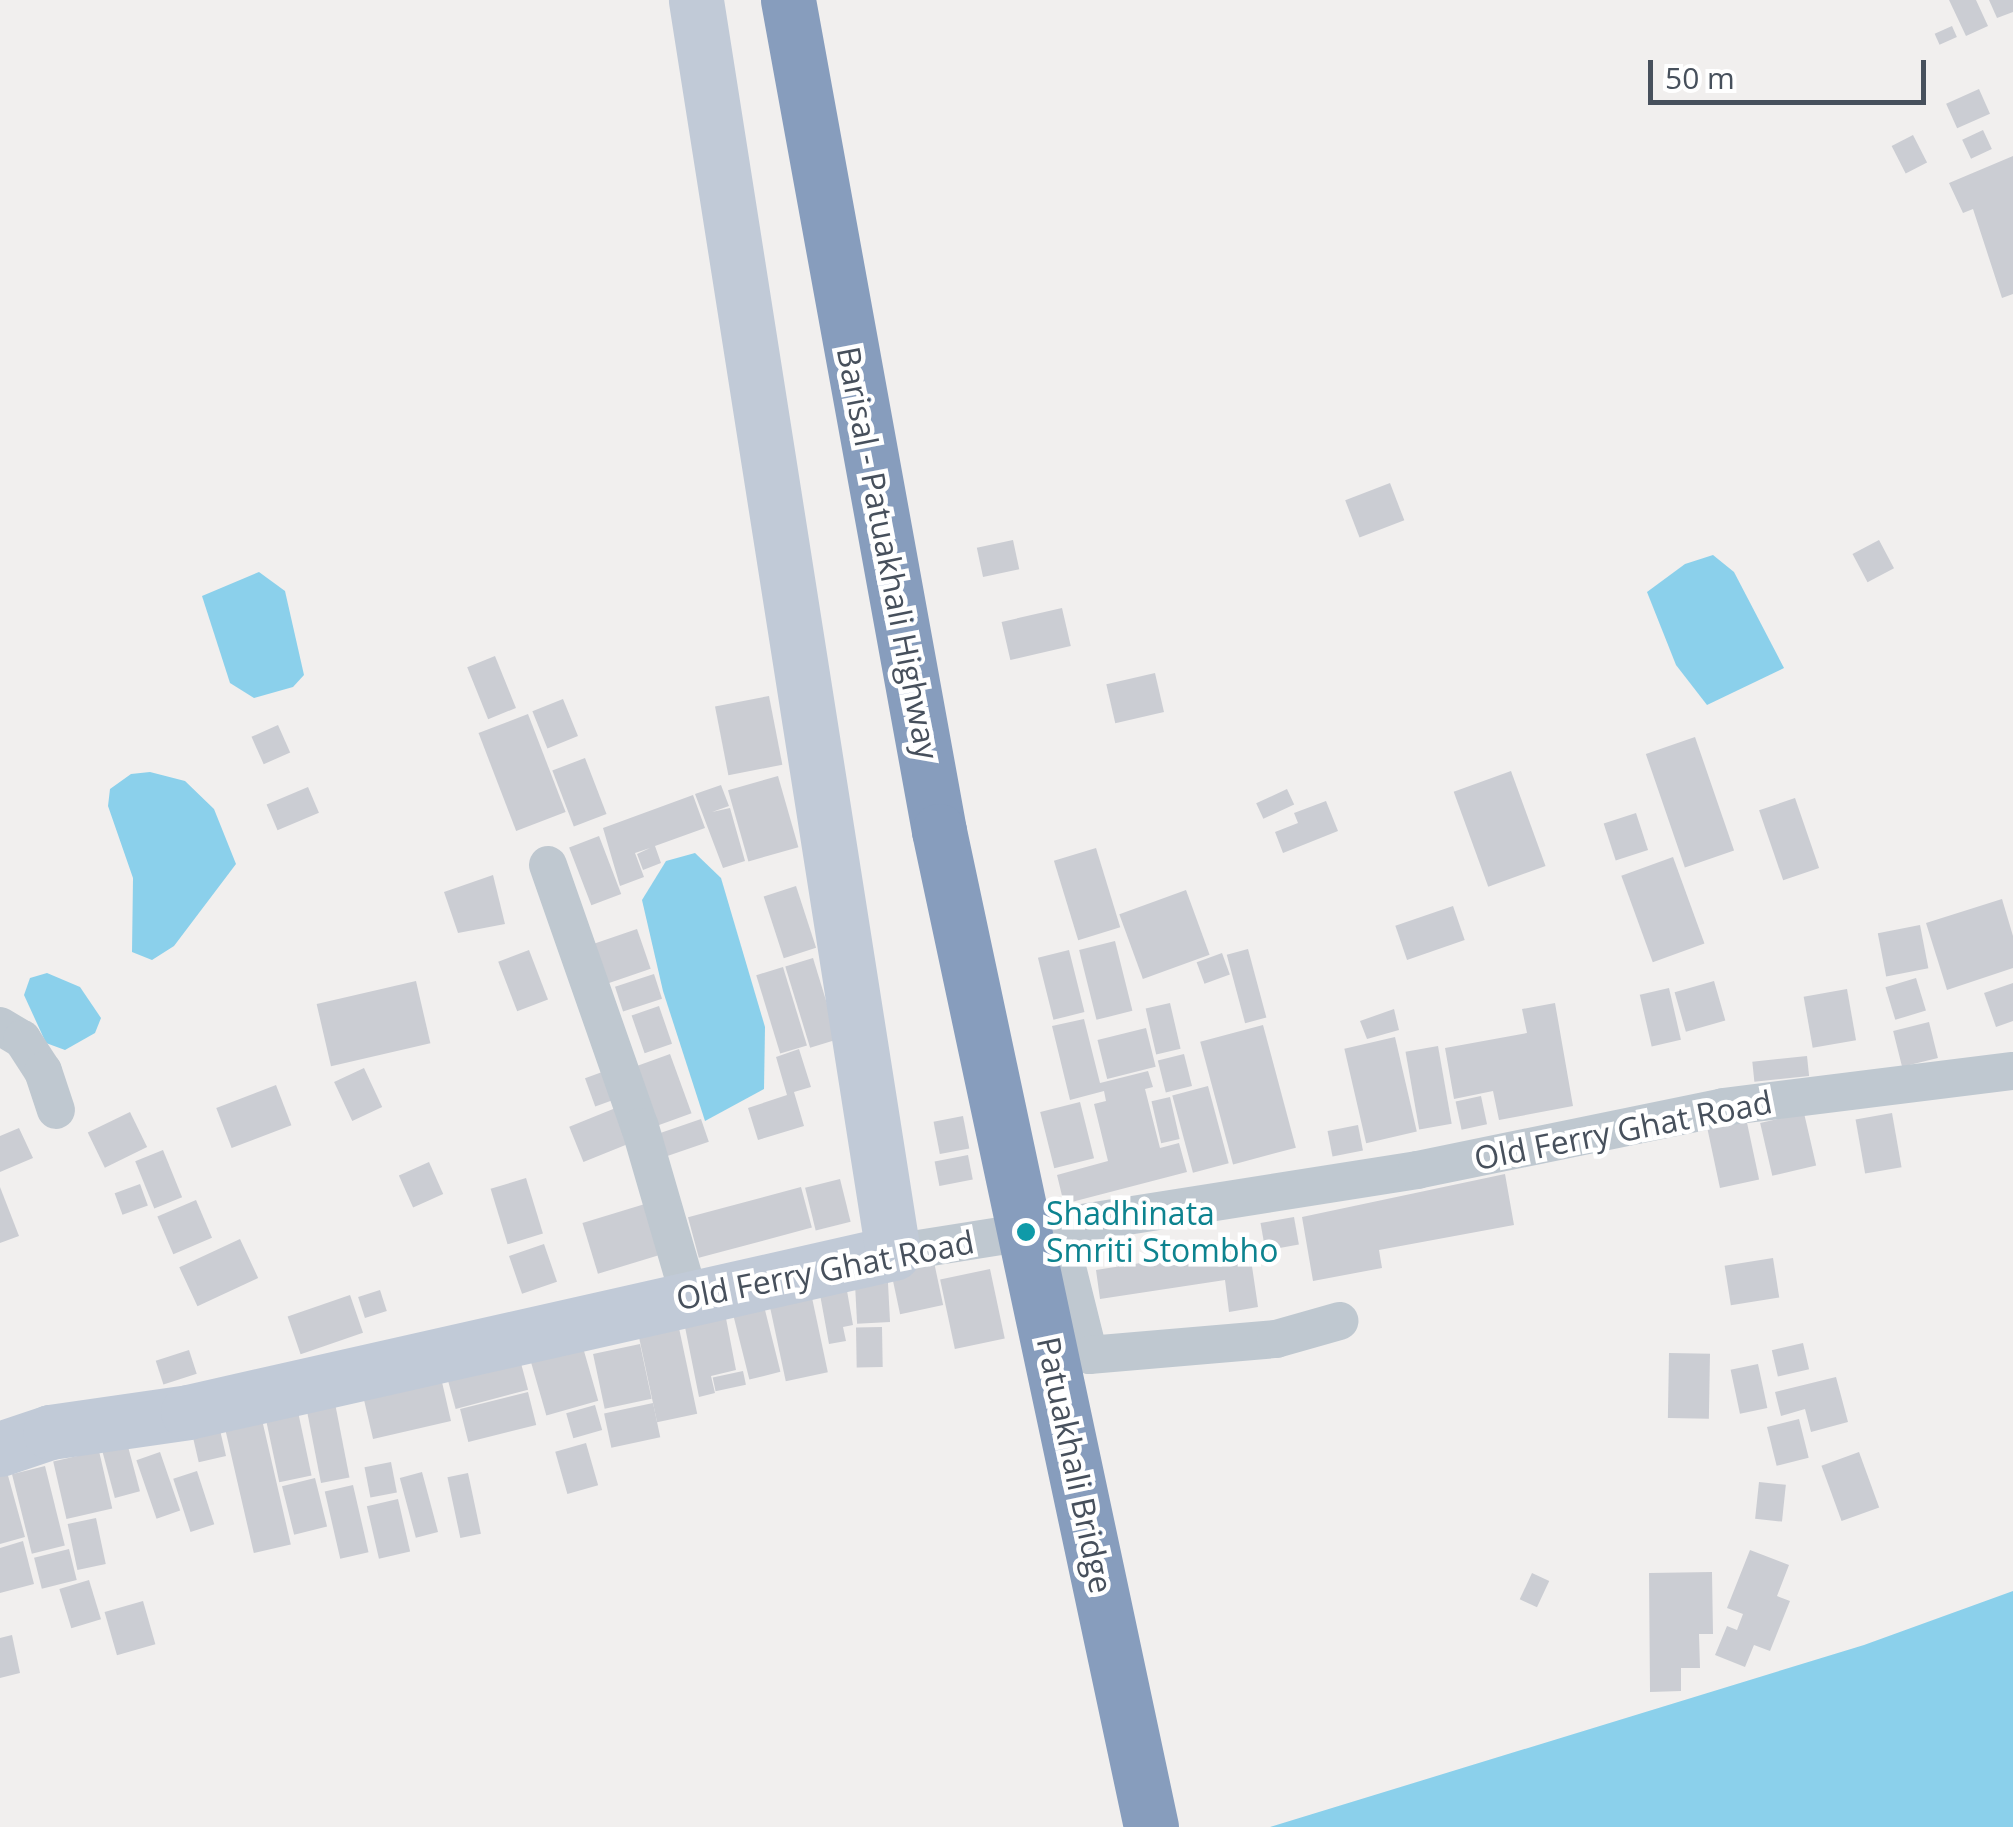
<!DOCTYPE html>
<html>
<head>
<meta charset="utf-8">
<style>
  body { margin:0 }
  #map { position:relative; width:2013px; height:1827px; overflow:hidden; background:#f1efee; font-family:"Open Sans",sans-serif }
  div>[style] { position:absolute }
  .water>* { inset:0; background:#8bd0eb }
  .building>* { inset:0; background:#cbcdd3; transform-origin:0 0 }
  .street>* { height:38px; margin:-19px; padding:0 19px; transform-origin:19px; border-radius:19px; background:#bfc8d0 }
  .secondary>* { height:55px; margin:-27.5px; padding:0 27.5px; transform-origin:27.5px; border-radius:27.5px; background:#c1cad7 }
  .highway>* { height:55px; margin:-27.5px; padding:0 27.5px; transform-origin:27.5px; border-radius:27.5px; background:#879dbd }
  .dots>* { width:28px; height:28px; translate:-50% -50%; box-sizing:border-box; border:5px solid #fff; border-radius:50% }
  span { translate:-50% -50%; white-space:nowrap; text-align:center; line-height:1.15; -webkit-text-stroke:9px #fff; paint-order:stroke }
  .street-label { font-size:32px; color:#47505c }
  .culture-label { font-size:32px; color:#0d838f }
  .left { translate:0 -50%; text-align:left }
  .scale { position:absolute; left:1648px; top:60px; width:278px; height:45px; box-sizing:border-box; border:5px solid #47505c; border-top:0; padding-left:12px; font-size:30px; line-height:35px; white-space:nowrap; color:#47505c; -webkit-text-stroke:8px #fff; paint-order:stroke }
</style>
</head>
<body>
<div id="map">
  <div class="water">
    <i style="clip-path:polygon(1713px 555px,1734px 572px,1784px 668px,1707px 705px,1676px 665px,1647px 592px,1685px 564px)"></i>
    <i style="clip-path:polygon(259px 572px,285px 591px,304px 675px,293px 687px,254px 698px,230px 683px,202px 596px)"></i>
    <i style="clip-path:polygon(150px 772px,185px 781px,214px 809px,236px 864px,174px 946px,152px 960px,132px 952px,133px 878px,108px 806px,110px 789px,131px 774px)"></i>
    <i style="clip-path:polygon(695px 853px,721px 878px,765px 1027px,764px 1089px,705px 1121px,663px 991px,642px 900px,666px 861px)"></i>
    <i style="clip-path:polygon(47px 973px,80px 987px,101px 1018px,95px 1033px,65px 1050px,46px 1043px,24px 995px,30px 978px)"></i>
    <i style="clip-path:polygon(2013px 1591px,2013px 1827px,1270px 1827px,1864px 1645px)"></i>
  </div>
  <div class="building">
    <i style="clip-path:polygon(1949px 0,1976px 0,1988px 26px,1966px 36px)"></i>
    <i style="clip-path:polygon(1989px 0,2013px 0,2013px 12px,1997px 18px)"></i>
    <i style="left:1952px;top:26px;width:12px;height:19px;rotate:66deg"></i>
    <i style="left:1979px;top:89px;width:27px;height:36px;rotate:66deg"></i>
    <i style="left:1983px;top:130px;width:21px;height:23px;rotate:65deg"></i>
    <i style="left:1913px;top:135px;width:31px;height:24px;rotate:63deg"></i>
    <i style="clip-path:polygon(2013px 156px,2013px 294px,2002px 298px,1973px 209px,1963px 213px,1949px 183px)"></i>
    <i style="left:1390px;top:483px;width:40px;height:48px;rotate:69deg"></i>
    <i style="left:1013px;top:540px;width:30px;height:37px;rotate:78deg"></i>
    <i style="left:1879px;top:540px;width:32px;height:30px;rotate:62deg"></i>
    <i style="left:1062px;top:608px;width:39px;height:62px;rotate:77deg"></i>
    <i style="left:495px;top:656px;width:56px;height:30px;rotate:68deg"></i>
    <i style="left:1155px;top:673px;width:40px;height:50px;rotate:77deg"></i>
    <i style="left:769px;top:696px;width:70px;height:55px;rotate:79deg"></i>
    <i style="left:563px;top:699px;width:40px;height:33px;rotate:68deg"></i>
    <i style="left:528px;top:714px;width:105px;height:53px;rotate:69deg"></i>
    <i style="left:278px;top:725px;width:30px;height:29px;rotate:66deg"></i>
    <i style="left:1695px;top:737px;width:120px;height:52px;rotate:71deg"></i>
    <i style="left:585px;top:758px;width:60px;height:35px;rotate:69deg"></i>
    <i style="left:1511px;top:771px;width:101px;height:61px;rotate:70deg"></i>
    <i style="left:778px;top:776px;width:74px;height:52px;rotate:74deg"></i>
    <i style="clip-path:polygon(721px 785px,729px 806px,712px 812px,730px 808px,745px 861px,723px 868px,695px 794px)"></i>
    <i style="left:308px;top:787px;width:28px;height:45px;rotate:67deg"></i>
    <i style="left:1287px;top:789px;width:17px;height:34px;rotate:65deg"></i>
    <i style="clip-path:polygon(693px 795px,705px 828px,655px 846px,661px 863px,643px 870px,637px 854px,650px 848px,635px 853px,644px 877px,620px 886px,603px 828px)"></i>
    <i style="left:1795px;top:798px;width:74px;height:38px;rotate:71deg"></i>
    <i style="clip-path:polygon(1326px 801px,1338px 831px,1283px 853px,1275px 832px,1298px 823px,1294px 813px)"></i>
    <i style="left:1636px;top:813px;width:39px;height:34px;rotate:72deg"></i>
    <i style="left:599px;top:836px;width:62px;height:32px;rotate:69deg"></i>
    <i style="left:1096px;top:848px;width:83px;height:44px;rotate:73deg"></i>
    <i style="left:1673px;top:857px;width:92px;height:55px;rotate:70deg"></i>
    <i style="clip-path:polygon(493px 875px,505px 924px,458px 933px,444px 892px)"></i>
    <i style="left:796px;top:886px;width:65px;height:34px;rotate:72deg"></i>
    <i style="left:1186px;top:890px;width:69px;height:71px;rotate:70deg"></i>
    <i style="clip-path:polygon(2002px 899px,2013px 936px,2013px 968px,1947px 990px,1926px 923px)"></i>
    <i style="left:1453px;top:906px;width:36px;height:61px;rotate:71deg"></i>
    <i style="left:1920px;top:925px;width:44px;height:43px;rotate:79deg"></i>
    <i style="left:637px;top:929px;width:42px;height:54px;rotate:71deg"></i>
    <i style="left:1115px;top:941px;width:72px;height:37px;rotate:76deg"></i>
    <i style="left:1248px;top:949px;width:71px;height:22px;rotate:75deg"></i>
    <i style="left:529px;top:950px;width:53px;height:33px;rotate:69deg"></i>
    <i style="left:1069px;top:950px;width:64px;height:32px;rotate:76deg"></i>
    <i style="left:1222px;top:953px;width:23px;height:27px;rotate:70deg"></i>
    <i style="left:813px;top:958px;width:85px;height:29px;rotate:73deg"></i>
    <i style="left:783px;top:967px;width:82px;height:28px;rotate:73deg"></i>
    <i style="left:654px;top:974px;width:26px;height:41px;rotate:72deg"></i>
    <i style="left:1916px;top:978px;width:34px;height:32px;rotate:73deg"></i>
    <i style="left:416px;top:981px;width:64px;height:102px;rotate:77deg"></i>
    <i style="left:1714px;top:981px;width:41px;height:41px;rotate:74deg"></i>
    <i style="clip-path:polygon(2013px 983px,2013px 1021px,1996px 1027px,1984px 993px)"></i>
    <i style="left:1669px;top:988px;width:53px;height:30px;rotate:77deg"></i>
    <i style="left:1847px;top:989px;width:52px;height:44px;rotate:80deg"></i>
    <i style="left:1170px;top:1003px;width:47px;height:25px;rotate:77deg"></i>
    <i style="clip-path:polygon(1555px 1003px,1573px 1106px,1499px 1120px,1493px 1091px,1454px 1099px,1445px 1048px,1527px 1033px,1522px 1009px)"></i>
    <i style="left:659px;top:1006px;width:40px;height:29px;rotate:71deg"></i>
    <i style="clip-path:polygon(1394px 1009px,1399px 1030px,1367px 1039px,1360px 1021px)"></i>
    <i style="clip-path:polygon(1084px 1019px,1100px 1083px,1148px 1071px,1153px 1087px,1145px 1089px,1160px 1148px,1179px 1143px,1187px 1172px,1064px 1204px,1057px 1175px,1108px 1161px,1094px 1104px,1106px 1101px,1104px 1091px,1070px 1100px,1052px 1026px)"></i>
    <i style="left:1929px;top:1022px;width:37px;height:37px;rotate:76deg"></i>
    <i style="left:1263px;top:1025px;width:127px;height:65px;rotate:75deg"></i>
    <i style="left:1146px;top:1028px;width:40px;height:50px;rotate:76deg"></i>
    <i style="left:1395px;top:1037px;width:97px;height:52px;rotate:77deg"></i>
    <i style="left:1438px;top:1046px;width:79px;height:33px;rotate:80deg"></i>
    <i style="clip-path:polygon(799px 1049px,811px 1087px,794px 1092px,804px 1126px,758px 1140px,748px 1108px,787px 1095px,776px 1057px)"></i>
    <i style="left:670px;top:1054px;width:63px;height:47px;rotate:70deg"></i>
    <i style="left:1184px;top:1054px;width:33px;height:27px;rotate:76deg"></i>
    <i style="left:1807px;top:1056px;width:20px;height:55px;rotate:84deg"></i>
    <i style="left:616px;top:1067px;width:30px;height:33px;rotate:70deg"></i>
    <i style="left:364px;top:1068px;width:43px;height:33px;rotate:65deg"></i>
    <i style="left:276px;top:1085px;width:43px;height:64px;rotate:69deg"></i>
    <i style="left:1208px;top:1086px;width:80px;height:37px;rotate:75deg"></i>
    <i style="left:1481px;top:1096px;width:29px;height:26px;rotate:78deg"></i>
    <i style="left:1170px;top:1097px;width:43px;height:19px;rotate:77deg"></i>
    <i style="left:1080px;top:1102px;width:58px;height:41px;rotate:76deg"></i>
    <i style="left:623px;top:1105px;width:38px;height:58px;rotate:68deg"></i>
    <i style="left:130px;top:1112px;width:39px;height:47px;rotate:64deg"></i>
    <i style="left:1804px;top:1113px;width:54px;height:45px;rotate:77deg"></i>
    <i style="left:1892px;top:1113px;width:55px;height:37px;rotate:80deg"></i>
    <i style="left:963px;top:1116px;width:33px;height:30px;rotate:79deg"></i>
    <i style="left:1746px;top:1118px;width:63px;height:40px;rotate:78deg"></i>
    <i style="left:701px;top:1119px;width:24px;height:53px;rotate:71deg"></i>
    <i style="left:1358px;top:1125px;width:26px;height:31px;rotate:79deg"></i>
    <i style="clip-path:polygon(19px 1128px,33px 1158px,0 1172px,0 1136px)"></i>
    <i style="left:163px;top:1150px;width:51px;height:30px;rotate:68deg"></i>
    <i style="left:968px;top:1155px;width:25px;height:34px;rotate:79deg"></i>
    <i style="left:429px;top:1162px;width:35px;height:33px;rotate:66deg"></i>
    <i style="clip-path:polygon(1505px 1174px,1514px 1225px,1379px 1250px,1382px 1268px,1313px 1281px,1302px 1217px)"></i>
    <i style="left:526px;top:1178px;width:58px;height:37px;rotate:73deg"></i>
    <i style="left:840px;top:1179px;width:44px;height:36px;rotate:76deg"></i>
    <i style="left:140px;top:1184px;width:23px;height:27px;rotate:70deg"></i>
    <i style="clip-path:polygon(0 1187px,19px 1236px,0 1243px)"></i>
    <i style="left:801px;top:1187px;width:42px;height:117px;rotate:75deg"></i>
    <i style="left:196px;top:1200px;width:41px;height:42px;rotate:67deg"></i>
    <i style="left:658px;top:1200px;width:53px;height:79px;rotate:73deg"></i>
    <i style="left:1294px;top:1217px;width:28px;height:34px;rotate:80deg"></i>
    <i style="left:240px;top:1239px;width:43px;height:67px;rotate:65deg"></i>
    <i style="left:544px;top:1244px;width:40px;height:37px;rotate:71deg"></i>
    <i style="clip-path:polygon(1249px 1246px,1258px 1307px,1229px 1312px,1225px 1280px,1100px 1299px,1096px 1270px)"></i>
    <i style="left:1773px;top:1258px;width:40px;height:49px;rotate:81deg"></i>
    <i style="left:934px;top:1262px;width:44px;height:44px;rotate:78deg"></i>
    <i style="left:990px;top:1269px;width:71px;height:51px;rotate:78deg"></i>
    <i style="left:888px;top:1283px;width:39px;height:33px;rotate:87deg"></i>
    <i style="clip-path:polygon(846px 1285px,853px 1325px,843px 1327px,846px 1341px,829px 1344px,819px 1289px)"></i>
    <i style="left:380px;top:1290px;width:22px;height:23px;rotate:72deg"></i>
    <i style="left:811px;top:1293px;width:81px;height:43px;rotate:78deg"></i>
    <i style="left:350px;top:1295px;width:40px;height:66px;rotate:71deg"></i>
    <i style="left:763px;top:1302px;width:72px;height:32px;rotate:76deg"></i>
    <i style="clip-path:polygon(724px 1308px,736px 1370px,711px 1376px,715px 1393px,699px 1397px,683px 1317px)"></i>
    <i style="left:676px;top:1314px;width:102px;height:41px;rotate:78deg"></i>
    <i style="left:882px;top:1327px;width:40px;height:26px;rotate:89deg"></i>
    <i style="left:1803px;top:1343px;width:27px;height:32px;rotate:77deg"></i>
    <i style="left:582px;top:1344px;width:59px;height:54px;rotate:74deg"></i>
    <i style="left:640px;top:1344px;width:56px;height:48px;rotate:78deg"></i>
    <i style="left:189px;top:1350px;width:25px;height:35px;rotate:72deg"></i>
    <i style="left:518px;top:1352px;width:39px;height:75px;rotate:75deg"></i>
    <i style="left:1669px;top:1353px;width:41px;height:65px;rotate:1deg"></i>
    <i style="left:1758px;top:1364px;width:45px;height:28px;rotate:78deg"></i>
    <i style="left:743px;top:1371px;width:14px;height:31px;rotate:78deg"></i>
    <i style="clip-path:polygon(1836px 1377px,1848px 1422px,1811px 1432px,1805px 1409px,1781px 1416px,1775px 1392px)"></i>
    <i style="left:442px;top:1382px;width:40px;height:80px;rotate:77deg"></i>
    <i style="left:528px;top:1392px;width:34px;height:70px;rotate:76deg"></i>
    <i style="left:334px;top:1398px;width:81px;height:29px;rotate:79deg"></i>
    <i style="left:653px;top:1403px;width:35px;height:50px;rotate:78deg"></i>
    <i style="left:595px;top:1405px;width:26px;height:30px;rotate:74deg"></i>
    <i style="left:297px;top:1407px;width:70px;height:33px;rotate:78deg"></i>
    <i style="left:260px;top:1411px;width:137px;height:38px;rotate:77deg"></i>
    <i style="left:217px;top:1417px;width:40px;height:28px;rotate:77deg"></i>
    <i style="left:1799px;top:1419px;width:40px;height:33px;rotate:76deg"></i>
    <i style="left:126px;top:1439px;width:54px;height:26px;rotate:75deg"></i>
    <i style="left:586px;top:1443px;width:44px;height:32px;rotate:74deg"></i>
    <i style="left:99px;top:1451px;width:59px;height:47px;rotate:77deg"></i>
    <i style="left:160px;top:1452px;width:62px;height:25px;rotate:71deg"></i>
    <i style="left:1859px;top:1452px;width:59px;height:40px;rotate:70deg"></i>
    <i style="left:391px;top:1462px;width:31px;height:27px;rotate:79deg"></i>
    <i style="left:45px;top:1466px;width:82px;height:34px;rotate:76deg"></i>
    <i style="left:197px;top:1471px;width:56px;height:25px;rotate:72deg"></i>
    <i style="clip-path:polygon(7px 1472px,25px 1537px,0 1544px,0 1474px)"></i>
    <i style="left:422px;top:1472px;width:62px;height:23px;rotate:75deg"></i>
    <i style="left:468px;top:1473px;width:62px;height:21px;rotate:78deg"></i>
    <i style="left:315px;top:1478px;width:50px;height:34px;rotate:76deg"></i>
    <i style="left:1759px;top:1482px;width:27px;height:37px;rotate:6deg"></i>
    <i style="left:353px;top:1485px;width:69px;height:29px;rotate:77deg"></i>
    <i style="left:398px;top:1499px;width:54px;height:32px;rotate:77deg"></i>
    <i style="left:96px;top:1518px;width:47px;height:29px;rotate:78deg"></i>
    <i style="clip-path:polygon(23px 1541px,34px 1584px,0 1593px,0 1548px)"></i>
    <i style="left:69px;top:1549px;width:32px;height:36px;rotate:76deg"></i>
    <i style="clip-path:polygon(1750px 1550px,1789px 1565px,1777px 1596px,1790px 1601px,1770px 1651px,1754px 1645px,1745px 1667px,1715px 1655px,1727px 1626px,1737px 1630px,1743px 1614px,1727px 1608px)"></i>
    <i style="clip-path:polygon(1712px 1572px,1713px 1634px,1699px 1634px,1700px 1668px,1681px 1668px,1681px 1691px,1650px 1692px,1649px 1573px)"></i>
    <i style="left:1532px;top:1573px;width:19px;height:29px;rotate:25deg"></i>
    <i style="left:89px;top:1580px;width:41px;height:31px;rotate:73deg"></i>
    <i style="left:143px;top:1601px;width:45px;height:40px;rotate:74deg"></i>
    <i style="clip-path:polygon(12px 1635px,20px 1673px,0 1678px,0 1638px)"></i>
  </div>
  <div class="street">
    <i style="left:548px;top:865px;width:278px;rotate:70.7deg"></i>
    <i style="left:640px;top:1127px;width:176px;rotate:73.8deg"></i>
    <i style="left:0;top:1026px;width:26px;rotate:31deg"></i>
    <i style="left:22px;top:1039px;width:38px;rotate:57deg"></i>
    <i style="left:43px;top:1071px;width:41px;rotate:71.6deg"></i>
    <i style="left:1057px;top:1227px;width:132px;rotate:76deg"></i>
    <i style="left:1089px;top:1355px;width:188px;rotate:-4.9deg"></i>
    <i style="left:1276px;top:1339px;width:66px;rotate:-15.9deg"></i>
    <i style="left:893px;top:1253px;width:531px;rotate:-9deg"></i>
    <i style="left:1417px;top:1170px;width:312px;rotate:-11.6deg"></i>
    <i style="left:1723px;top:1107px;width:292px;rotate:-7.1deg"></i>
  </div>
  <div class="secondary">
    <i style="left:0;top:1449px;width:53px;rotate:-18.8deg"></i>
    <i style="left:50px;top:1432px;width:139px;rotate:-8.2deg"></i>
    <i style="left:188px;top:1412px;width:723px;rotate:-12.71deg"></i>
    <i style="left:893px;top:1253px;width:1268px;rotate:-98.94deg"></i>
  </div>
  <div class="highway">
    <i style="left:788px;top:0;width:845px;rotate:79.7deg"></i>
    <i style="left:939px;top:831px;width:1018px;rotate:77.98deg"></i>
  </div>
  <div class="dots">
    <i style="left:1026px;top:1232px;background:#0f9aa8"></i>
  </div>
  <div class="street-label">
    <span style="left:888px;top:553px;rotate:79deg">Barisal - Patuakhali Highway</span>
    <span style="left:1623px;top:1130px;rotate:-11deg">Old Ferry Ghat Road</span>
    <span style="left:825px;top:1270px;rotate:-11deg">Old Ferry Ghat Road</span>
    <span style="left:1075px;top:1465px;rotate:78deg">Patuakhali Bridge</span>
  </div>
  <div class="culture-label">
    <span class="left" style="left:1046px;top:1232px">Shadhinata<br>Smriti Stombho</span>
  </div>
  <div class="scale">50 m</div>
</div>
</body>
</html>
